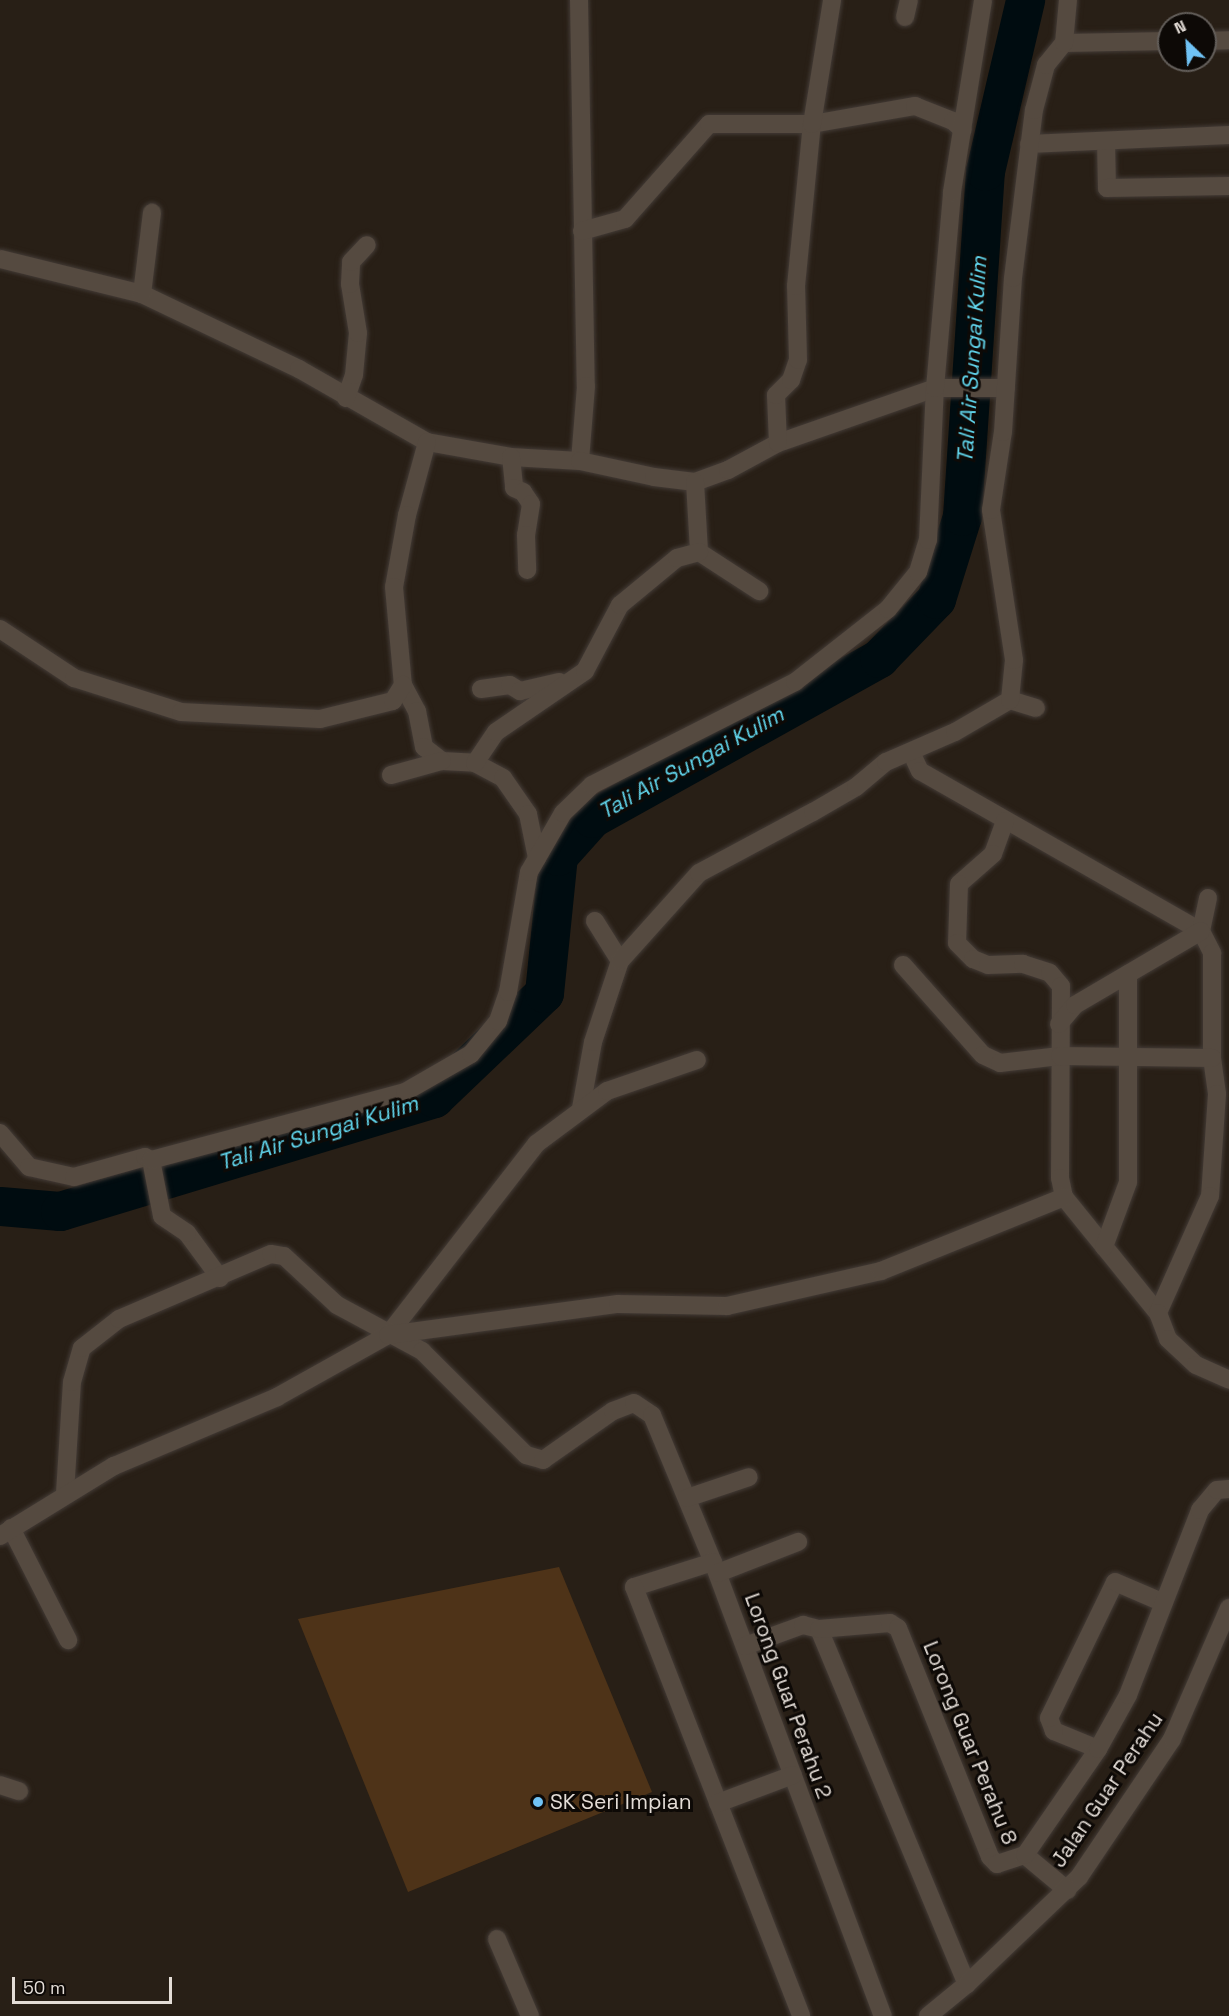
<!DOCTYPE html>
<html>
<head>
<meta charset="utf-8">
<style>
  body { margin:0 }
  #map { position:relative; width:1229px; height:2016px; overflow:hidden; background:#281f16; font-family:"Space Grotesk",sans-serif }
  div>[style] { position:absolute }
  .green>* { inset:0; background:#4e3318 }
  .river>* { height:39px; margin:-19.5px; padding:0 19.5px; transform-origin:19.5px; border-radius:19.5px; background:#000c10 }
  .roads { filter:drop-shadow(0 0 2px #433b36) drop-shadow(0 0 2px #433b36) }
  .minor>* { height:18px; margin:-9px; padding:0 9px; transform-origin:9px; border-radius:9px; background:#554a40 }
  .dots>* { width:16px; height:16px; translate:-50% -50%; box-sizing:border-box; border:3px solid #0d0906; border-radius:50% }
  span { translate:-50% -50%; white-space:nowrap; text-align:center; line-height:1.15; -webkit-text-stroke:6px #0d0906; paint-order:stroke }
  .street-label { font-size:21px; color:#e4ddd7 }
  .poi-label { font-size:21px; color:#e4ddd7 }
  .left { translate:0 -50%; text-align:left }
  .water-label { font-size:22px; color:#61d6ed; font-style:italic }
  .north { position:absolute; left:1157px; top:12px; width:60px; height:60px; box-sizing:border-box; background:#0d0906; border:2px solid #635e5a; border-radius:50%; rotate:335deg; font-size:16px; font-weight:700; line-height:24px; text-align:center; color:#e4ddd7 }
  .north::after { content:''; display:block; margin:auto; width:21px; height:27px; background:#70c2f4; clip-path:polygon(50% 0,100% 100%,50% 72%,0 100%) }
  .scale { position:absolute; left:12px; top:1977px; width:160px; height:27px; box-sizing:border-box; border:3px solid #e4ddd7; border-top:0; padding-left:8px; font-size:18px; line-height:21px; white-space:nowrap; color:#e4ddd7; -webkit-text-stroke:4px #0d0906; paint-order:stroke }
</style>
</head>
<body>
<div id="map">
  <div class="green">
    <i style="clip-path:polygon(559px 1567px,652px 1792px,408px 1892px,298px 1619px)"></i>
  </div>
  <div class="river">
    <i style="left:0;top:1206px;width:60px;rotate:4.8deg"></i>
    <i style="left:60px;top:1211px;width:391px;rotate:-16.8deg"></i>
    <i style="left:434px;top:1098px;width:152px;rotate:-43.7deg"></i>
    <i style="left:544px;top:993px;width:138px;rotate:-84.2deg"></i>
    <i style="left:558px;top:856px;width:51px;rotate:-48.2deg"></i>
    <i style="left:592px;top:818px;width:329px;rotate:-29.1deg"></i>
    <i style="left:879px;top:658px;width:82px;rotate:-46deg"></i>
    <i style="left:936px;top:599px;width:87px;rotate:-72.6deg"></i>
    <i style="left:962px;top:516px;width:346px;rotate:-86.2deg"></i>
    <i style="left:985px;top:171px;width:176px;rotate:-76.8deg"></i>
  </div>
  <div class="roads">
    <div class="minor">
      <i style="left:579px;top:0;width:386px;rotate:89deg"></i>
      <i style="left:586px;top:386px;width:75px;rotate:94.6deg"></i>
      <i style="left:905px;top:17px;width:17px;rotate:-77deg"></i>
      <i style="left:1205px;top:41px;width:24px;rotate:-2deg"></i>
      <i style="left:1064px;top:43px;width:105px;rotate:-1.1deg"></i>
      <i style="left:1106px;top:141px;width:47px;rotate:88.8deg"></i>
      <i style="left:1107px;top:188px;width:122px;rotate:-0.9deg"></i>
      <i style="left:1029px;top:144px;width:200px;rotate:-2.6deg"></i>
      <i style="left:582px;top:231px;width:45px;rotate:-15.6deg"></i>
      <i style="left:625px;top:219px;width:127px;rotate:-48.5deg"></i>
      <i style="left:709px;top:124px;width:103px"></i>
      <i style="left:812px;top:124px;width:105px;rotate:-9.9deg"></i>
      <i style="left:915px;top:106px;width:41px;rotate:21.5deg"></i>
      <i style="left:953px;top:121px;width:13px;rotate:42deg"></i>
      <i style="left:0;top:259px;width:146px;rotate:13.8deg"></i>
      <i style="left:142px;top:294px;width:174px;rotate:25.5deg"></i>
      <i style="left:299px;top:369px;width:147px;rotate:29.7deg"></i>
      <i style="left:427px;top:442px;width:85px;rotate:10.1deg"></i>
      <i style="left:511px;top:457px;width:69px;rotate:3.3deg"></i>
      <i style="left:580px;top:461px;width:76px;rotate:12.2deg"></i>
      <i style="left:654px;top:477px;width:41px;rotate:7deg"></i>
      <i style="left:695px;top:482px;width:35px;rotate:-20deg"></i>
      <i style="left:728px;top:470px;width:57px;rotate:-28.4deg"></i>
      <i style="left:778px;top:443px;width:166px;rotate:-19.3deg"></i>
      <i style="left:935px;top:388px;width:71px"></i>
      <i style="left:142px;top:294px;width:82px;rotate:-83deg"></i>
      <i style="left:346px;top:398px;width:24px;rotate:-71deg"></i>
      <i style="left:354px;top:375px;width:42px;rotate:-84.6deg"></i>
      <i style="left:358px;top:333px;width:50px;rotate:-99.3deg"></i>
      <i style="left:350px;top:284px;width:22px;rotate:-87deg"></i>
      <i style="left:351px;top:262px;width:23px;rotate:-47deg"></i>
      <i style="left:427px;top:442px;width:76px;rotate:105.3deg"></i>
      <i style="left:407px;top:515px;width:73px;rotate:100.2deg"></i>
      <i style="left:394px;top:587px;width:98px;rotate:84.8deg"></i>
      <i style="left:403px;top:685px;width:30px;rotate:62deg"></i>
      <i style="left:417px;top:711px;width:37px;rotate:79deg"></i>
      <i style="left:424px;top:747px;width:23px;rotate:38deg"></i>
      <i style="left:442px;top:761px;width:33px;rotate:3deg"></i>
      <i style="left:475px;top:763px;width:32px;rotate:28deg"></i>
      <i style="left:503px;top:778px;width:44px;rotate:55.2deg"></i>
      <i style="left:528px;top:814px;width:45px;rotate:78.4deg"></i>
      <i style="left:778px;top:443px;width:48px;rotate:-92.4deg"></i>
      <i style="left:776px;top:395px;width:21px;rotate:-45deg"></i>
      <i style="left:791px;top:380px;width:21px;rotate:-71deg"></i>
      <i style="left:798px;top:360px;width:74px;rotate:-91.5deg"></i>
      <i style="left:796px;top:286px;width:163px;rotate:-84.4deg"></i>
      <i style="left:812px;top:124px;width:126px;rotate:-80.8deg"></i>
      <i style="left:511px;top:457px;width:31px;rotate:84deg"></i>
      <i style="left:514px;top:488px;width:10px;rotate:24deg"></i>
      <i style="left:523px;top:492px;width:14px;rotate:56deg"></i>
      <i style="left:531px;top:504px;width:31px;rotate:99deg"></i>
      <i style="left:526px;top:535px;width:35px;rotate:88deg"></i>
      <i style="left:695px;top:482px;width:70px;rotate:86.7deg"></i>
      <i style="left:699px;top:552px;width:72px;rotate:33deg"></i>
      <i style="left:0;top:629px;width:89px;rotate:33.5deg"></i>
      <i style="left:74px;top:678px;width:112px;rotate:17.6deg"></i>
      <i style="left:181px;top:712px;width:139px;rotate:2.9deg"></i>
      <i style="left:320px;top:719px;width:75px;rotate:-13.9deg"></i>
      <i style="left:393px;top:701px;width:19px;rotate:-58deg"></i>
      <i style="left:481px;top:689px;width:29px;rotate:-8deg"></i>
      <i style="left:510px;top:685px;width:12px;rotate:31deg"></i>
      <i style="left:520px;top:691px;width:40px;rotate:-13deg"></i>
      <i style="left:1010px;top:700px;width:27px;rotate:17deg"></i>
      <i style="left:911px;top:752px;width:21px;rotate:65deg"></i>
      <i style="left:920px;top:771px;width:323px;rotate:29.7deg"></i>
      <i style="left:475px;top:763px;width:37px;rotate:-56deg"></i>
      <i style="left:496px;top:732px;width:108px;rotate:-34.4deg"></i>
      <i style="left:585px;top:671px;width:75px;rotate:-62.1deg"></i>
      <i style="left:620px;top:605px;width:74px;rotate:-39.5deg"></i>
      <i style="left:677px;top:558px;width:23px;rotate:-15deg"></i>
      <i style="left:391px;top:775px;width:53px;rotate:-15.4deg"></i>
      <i style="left:1005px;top:821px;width:35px;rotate:110deg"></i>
      <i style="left:993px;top:854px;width:45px;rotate:138.6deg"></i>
      <i style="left:959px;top:884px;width:59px;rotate:91.9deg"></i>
      <i style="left:957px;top:943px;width:23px;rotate:45deg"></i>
      <i style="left:973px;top:959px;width:16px;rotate:22deg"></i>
      <i style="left:988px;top:965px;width:35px;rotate:-2deg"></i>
      <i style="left:1023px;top:964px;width:28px;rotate:18deg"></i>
      <i style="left:1050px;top:973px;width:17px;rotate:50deg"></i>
      <i style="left:1061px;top:986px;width:192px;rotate:90.3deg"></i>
      <i style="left:1060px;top:1178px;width:19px;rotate:78deg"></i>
      <i style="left:1064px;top:1197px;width:149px;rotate:51deg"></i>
      <i style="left:1208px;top:898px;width:34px;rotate:102deg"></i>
      <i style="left:1201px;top:931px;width:25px;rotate:63deg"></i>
      <i style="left:1212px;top:953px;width:105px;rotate:90deg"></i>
      <i style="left:1212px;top:1058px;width:36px;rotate:82deg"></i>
      <i style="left:1217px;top:1094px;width:102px;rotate:93.9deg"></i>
      <i style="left:1210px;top:1196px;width:128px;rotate:114deg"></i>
      <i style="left:1158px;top:1313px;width:28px;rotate:69deg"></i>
      <i style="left:1168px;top:1339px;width:38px;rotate:43deg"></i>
      <i style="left:1196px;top:1365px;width:36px;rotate:24deg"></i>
      <i style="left:595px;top:921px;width:47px;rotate:58deg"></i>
      <i style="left:903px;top:965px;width:120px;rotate:48.4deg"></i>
      <i style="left:983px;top:1055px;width:19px;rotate:25deg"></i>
      <i style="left:1000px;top:1063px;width:60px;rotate:-6.7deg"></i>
      <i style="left:1060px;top:1056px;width:152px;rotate:0.8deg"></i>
      <i style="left:1059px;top:1024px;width:25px;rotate:-50deg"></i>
      <i style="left:1075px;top:1005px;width:146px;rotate:-30.4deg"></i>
      <i style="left:581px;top:1108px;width:67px;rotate:-79.7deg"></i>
      <i style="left:593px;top:1042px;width:85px;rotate:-71.6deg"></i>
      <i style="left:620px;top:961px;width:118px;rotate:-48.1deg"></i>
      <i style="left:699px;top:873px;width:129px;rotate:-28.2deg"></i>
      <i style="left:813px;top:812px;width:50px;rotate:-30.2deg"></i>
      <i style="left:856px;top:787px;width:39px;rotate:-40deg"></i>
      <i style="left:886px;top:762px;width:75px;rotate:-23.5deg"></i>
      <i style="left:955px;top:732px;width:64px;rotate:-30.2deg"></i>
      <i style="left:1010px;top:700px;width:40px;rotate:-84.3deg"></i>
      <i style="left:1014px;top:660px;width:152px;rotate:-98.7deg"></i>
      <i style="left:991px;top:510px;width:79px;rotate:-81.3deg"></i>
      <i style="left:1003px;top:432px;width:154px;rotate:-86.3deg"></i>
      <i style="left:1013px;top:278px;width:169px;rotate:-82.9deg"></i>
      <i style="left:1034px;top:110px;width:47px;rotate:-75.1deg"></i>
      <i style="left:1046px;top:65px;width:28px;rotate:-51deg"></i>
      <i style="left:1064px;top:43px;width:43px;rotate:-84.7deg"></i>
      <i style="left:0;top:1133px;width:45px;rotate:49.5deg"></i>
      <i style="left:29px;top:1167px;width:46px;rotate:12.5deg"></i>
      <i style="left:74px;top:1177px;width:74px;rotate:-15.7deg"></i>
      <i style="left:145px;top:1157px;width:7px;rotate:27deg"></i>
      <i style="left:1104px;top:1247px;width:69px;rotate:-69.7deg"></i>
      <i style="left:1128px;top:1182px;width:208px;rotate:-90deg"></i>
      <i style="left:220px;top:1278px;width:56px;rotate:-126.3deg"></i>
      <i style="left:187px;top:1233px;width:30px;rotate:-146deg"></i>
      <i style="left:162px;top:1216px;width:57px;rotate:-101.1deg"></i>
      <i style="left:151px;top:1160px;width:263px;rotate:-15deg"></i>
      <i style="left:405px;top:1092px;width:76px;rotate:-29.9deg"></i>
      <i style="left:471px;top:1054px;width:43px;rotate:-50.7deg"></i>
      <i style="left:498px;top:1021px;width:31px;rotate:-71deg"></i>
      <i style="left:508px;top:992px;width:122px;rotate:-80.1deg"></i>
      <i style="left:529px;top:872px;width:68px;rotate:-60deg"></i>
      <i style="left:563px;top:813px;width:40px;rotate:-44deg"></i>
      <i style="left:592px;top:785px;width:228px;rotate:-26.9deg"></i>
      <i style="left:795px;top:682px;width:118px;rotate:-38.1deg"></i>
      <i style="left:888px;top:609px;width:48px;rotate:-51deg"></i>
      <i style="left:918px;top:572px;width:34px;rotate:-73deg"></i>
      <i style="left:928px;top:540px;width:152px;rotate:-87.4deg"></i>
      <i style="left:935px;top:388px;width:197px;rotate:-85deg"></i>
      <i style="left:952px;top:192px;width:194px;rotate:-80.8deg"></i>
      <i style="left:388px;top:1335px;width:242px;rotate:-52.2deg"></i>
      <i style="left:536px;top:1144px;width:89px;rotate:-36.7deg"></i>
      <i style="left:607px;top:1091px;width:95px;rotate:-19deg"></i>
      <i style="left:65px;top:1493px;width:111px;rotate:-86.4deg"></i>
      <i style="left:72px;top:1382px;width:35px;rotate:-74deg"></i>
      <i style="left:82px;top:1348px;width:47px;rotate:-38.1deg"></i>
      <i style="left:119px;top:1319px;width:165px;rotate:-23.2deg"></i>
      <i style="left:271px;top:1254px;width:13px;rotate:9deg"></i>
      <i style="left:284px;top:1256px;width:72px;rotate:42.8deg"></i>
      <i style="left:337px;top:1305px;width:97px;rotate:28.4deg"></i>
      <i style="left:422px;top:1351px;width:147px;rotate:45deg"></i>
      <i style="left:526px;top:1455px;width:18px;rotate:16deg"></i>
      <i style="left:543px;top:1460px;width:85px;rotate:-35deg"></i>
      <i style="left:613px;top:1411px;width:22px;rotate:-21deg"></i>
      <i style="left:634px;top:1403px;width:22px;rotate:34deg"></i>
      <i style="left:652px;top:1415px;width:159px;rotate:67.5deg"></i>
      <i style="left:713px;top:1562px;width:485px;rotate:69.5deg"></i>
      <i style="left:687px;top:1498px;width:65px;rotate:-18.7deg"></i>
      <i style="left:11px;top:1528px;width:126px;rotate:63deg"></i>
      <i style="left:0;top:1536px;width:134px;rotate:-31.6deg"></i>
      <i style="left:114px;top:1466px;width:177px;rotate:-22.9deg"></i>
      <i style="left:277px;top:1397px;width:127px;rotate:-29.2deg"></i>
      <i style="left:388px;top:1335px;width:232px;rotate:-7.7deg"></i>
      <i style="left:618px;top:1304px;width:109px;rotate:1.1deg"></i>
      <i style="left:727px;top:1306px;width:158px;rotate:-12.8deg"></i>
      <i style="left:881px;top:1271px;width:197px;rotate:-22deg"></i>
      <i style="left:713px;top:1562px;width:83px;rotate:162.4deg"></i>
      <i style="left:634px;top:1587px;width:460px;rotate:68.7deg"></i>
      <i style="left:718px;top:1573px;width:86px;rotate:-21.2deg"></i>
      <i style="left:819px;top:1629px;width:385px;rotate:67.4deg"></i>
      <i style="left:745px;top:1646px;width:62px;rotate:-19.9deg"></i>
      <i style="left:803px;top:1625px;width:16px;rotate:14deg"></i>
      <i style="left:819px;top:1629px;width:71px;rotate:-4.8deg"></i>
      <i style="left:890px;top:1623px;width:9px;rotate:32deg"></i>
      <i style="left:898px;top:1628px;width:247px;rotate:68.1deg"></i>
      <i style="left:990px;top:1857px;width:10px;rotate:45deg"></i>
      <i style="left:997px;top:1864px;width:29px;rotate:-18deg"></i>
      <i style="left:1025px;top:1855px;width:55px;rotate:39.8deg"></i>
      <i style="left:1098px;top:1749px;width:48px;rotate:-157.8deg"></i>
      <i style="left:1054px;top:1731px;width:14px;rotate:-111deg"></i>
      <i style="left:1049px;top:1718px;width:151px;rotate:-64.1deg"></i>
      <i style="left:1115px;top:1582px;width:53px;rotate:23.2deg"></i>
      <i style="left:0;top:1785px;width:20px;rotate:18deg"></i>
      <i style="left:718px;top:1803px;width:80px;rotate:-20.5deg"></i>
      <i style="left:1025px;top:1855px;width:129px;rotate:-55.4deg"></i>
      <i style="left:1098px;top:1749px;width:62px;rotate:-60.9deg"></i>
      <i style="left:1128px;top:1695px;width:199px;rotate:-68.7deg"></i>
      <i style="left:1200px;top:1510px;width:26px;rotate:-50deg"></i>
      <i style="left:1217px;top:1490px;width:12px;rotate:-5deg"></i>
      <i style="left:497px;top:1939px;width:84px;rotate:66.8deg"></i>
      <i style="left:928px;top:2016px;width:50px;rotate:-39.4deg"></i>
      <i style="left:967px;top:1984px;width:155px;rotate:-43.7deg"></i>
      <i style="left:1079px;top:1877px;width:166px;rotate:-56deg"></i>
      <i style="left:1172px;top:1739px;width:143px;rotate:-66.5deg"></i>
    </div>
  </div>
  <div class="dots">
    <i style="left:538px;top:1802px;background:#70c2f4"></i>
  </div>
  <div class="street-label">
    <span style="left:788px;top:1696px;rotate:70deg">Lorong Guar Perahu 2</span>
    <span style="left:970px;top:1743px;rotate:68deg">Lorong Guar Perahu 8</span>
    <span style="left:1107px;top:1790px;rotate:-56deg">Jalan Guar Perahu</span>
  </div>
  <div class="poi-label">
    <span class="left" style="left:550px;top:1802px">SK Seri Impian</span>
  </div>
  <div class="water-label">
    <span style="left:972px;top:360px;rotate:-86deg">Tali Air Sungai Kulim</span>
    <span style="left:691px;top:763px;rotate:-29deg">Tali Air Sungai Kulim</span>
    <span style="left:318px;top:1133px;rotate:-17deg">Tali Air Sungai Kulim</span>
  </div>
  <div class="north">N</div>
  <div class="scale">50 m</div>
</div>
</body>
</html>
